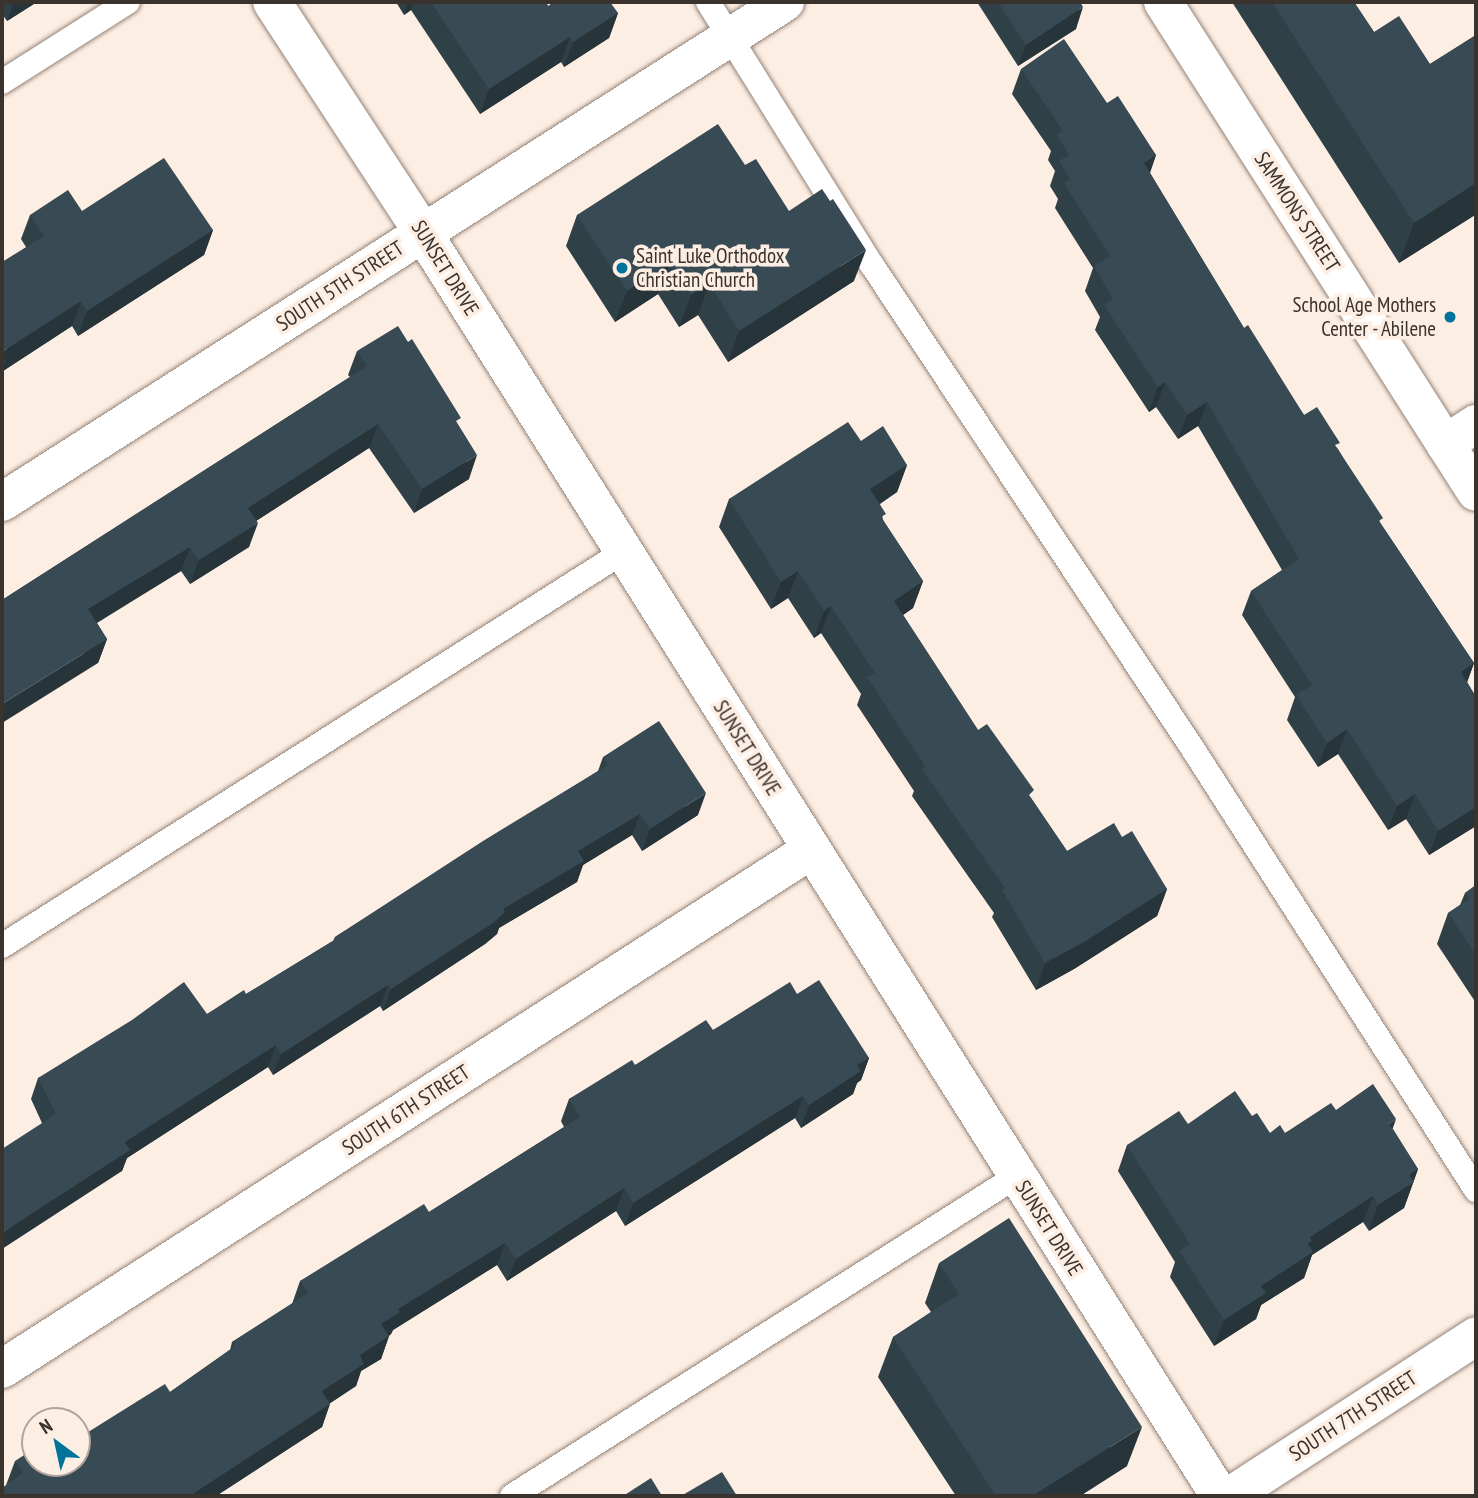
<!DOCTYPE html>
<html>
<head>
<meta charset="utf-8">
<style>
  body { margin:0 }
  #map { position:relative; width:1478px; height:1498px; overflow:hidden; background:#fdeee4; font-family:"PT Sans Narrow",sans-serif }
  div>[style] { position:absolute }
  .roads { filter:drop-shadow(0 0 2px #938377) drop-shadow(0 0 2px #938377) }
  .lane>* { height:24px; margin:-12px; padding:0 12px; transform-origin:12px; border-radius:12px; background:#fff }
  .street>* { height:38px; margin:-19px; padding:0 19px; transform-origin:19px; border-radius:19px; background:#fff }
  .secondary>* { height:38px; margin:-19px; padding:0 19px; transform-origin:19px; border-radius:19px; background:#fff }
  .wall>* { inset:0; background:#304047 }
  .shaded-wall>* { inset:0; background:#27343a }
  .building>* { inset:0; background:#384a53 }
  .dots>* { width:19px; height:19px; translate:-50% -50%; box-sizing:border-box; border:4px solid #fdeee4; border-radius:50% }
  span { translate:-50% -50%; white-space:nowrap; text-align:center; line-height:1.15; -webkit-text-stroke:7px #fdeee4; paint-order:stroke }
  .street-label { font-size:21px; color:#39322d }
  .poi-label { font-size:21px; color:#39322d }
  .left { translate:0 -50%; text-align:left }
  .right { translate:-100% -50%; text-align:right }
  .frame { position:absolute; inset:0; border:4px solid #39322d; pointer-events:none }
  .north { position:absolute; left:21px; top:1407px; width:70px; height:70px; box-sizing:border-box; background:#fdeee4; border:2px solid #afa39b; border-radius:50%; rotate:327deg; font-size:19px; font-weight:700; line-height:28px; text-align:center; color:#39322d }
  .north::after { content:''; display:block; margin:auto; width:24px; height:32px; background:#00739d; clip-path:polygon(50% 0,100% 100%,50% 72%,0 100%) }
</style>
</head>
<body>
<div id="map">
  <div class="roads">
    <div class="lane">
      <i style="left:708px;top:2px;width:310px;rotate:58.1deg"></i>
      <i style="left:872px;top:265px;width:577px;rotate:56.45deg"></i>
      <i style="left:1191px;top:746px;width:528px;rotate:57.3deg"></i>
      <i style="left:2px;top:82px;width:149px;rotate:-32.4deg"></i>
      <i style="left:2px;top:946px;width:735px;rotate:-32.39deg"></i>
      <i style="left:512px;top:1496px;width:598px;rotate:-32.36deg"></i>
    </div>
    <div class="street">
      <i style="left:272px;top:2px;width:276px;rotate:56.8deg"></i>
      <i style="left:423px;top:233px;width:1493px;rotate:57.75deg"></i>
      <i style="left:1163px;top:2px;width:581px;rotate:57.43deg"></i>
      <i style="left:1445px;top:444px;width:37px;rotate:-33deg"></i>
      <i style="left:2px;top:502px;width:929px;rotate:-32.56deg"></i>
      <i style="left:2px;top:1369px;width:961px;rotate:-32.68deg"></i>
    </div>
    <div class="secondary">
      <i style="left:1230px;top:1496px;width:293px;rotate:-33deg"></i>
    </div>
  </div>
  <div class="wall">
    <i style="clip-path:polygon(2px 2px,37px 2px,7px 21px,2px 14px)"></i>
    <i style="clip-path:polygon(396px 2px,546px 2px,548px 6px,618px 13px,609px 38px,564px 67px,561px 62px,480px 114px,411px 10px,404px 15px)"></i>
    <i style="clip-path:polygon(977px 2px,1080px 2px,1076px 29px,1018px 66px)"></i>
    <i style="clip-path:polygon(1232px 2px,1354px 2px,1374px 32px,1430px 64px,1476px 35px,1476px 211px,1475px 215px,1399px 263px)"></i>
    <i style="clip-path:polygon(1021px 69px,1107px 103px,1156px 155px,1150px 173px,1244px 328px,1304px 415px,1338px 449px,1381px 524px,1474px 663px,1467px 682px,1476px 697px,1476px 826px,1429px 855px,1406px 819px,1388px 830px,1338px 754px,1318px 767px,1287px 720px,1295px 697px,1242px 615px,1251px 591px,1282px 570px,1198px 426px,1178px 439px,1156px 407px,1149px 412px,1095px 330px,1100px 317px,1085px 291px,1093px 268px,1055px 208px,1058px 199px,1050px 186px,1055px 171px,1048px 160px,1051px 151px,1012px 94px)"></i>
    <i style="clip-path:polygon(745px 165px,854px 281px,728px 362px,698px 315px,679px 327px,658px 294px,615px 322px,566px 246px,577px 215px)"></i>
    <i style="clip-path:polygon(82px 211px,213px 230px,204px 255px,78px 336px,72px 326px,3px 371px,26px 247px,21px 239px,30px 215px)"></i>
    <i style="clip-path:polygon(357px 351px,458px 425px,469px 479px,414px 513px,369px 448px,256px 521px,249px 547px,190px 584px,181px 571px,97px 623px,107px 639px,98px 663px,2px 600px,350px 377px,348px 375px)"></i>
    <i style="clip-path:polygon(861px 441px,907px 465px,897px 492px,880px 504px,883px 520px,923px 581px,913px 608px,903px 615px,978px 730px,1031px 798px,1067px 851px,1122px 837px,1167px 889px,1157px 916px,1074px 969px,1036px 990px,992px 917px,994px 913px,912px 796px,914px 791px,857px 705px,861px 694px,821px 633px,814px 638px,788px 598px,771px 609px,719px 527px,729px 499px)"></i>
    <i style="clip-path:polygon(603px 757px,698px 815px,642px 851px,632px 835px,583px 865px,577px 882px,499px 928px,497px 934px,485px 944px,383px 1011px,380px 1006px,273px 1075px,268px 1067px,127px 1158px,122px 1171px,42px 1123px,31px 1099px,38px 1078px,207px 1014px,246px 994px,333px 941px,335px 937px,598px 771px)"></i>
    <i style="clip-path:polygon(1476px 885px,1476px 1003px,1437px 944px,1448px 913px,1460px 905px,1465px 893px)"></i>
    <i style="clip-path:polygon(797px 994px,869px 1058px,861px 1080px,857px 1083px,853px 1094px,801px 1128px,795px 1118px,625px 1226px,616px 1211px,507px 1281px,497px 1265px,393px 1330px,391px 1334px,389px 1336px,381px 1359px,361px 1371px,356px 1386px,330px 1403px,322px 1427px,216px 1496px,2px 1496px,15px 1461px,35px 1463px,170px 1392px,230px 1350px,232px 1342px,292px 1304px,300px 1281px,429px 1212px,564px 1127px,561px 1121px,569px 1099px,635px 1065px,713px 1030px)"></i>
    <i style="clip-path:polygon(1336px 1110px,1393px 1129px,1418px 1169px,1404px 1208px,1369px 1231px,1363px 1222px,1312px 1255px,1304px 1278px,1261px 1305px,1256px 1319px,1214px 1346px,1170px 1277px,1175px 1262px,1118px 1171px,1127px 1145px,1188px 1124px,1252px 1116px,1270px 1133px,1285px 1133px)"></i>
    <i style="clip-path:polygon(939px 1263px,1127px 1466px,1080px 1496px,956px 1496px,878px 1377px,893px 1337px,931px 1312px,925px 1303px)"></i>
  </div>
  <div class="shaded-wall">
    <i style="clip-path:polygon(14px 2px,37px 2px,7px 21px)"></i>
    <i style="clip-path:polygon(408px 2px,414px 2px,411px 10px,404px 15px)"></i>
    <i style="clip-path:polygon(1083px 7px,1076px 29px,1018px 66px,1026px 45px)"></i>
    <i style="clip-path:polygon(618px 13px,609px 38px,564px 67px,573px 42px)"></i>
    <i style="clip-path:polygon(570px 37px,561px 62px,480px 114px,489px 89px)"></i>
    <i style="clip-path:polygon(1156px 155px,1147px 180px,1144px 163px)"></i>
    <i style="clip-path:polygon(1476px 183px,1476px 211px,1475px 215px,1399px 263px,1414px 223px)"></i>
    <i style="clip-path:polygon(213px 230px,204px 255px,78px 336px,87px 311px)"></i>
    <i style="clip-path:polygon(866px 250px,854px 281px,728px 362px,739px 331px)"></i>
    <i style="clip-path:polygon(670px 263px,658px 294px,615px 322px,627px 291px)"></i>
    <i style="clip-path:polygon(709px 283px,698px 315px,679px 327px,691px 295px)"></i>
    <i style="clip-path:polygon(81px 301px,72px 326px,3px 371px,2px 373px,2px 352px)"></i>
    <i style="clip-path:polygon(1165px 382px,1156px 407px,1149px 412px,1158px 387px)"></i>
    <i style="clip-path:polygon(1207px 402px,1198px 426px,1178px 439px,1187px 415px)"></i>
    <i style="clip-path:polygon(378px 424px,369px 448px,239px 532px,248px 508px)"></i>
    <i style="clip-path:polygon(477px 455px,469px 479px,414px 513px,422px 489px)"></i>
    <i style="clip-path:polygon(907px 465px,897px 492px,861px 516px,870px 489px)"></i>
    <i style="clip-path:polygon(258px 523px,249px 547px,190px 584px,199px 560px)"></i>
    <i style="clip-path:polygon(190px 547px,181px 571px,79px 633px,88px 609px)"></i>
    <i style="clip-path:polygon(798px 571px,788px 598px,771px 609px,781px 582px)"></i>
    <i style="clip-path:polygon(923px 581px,913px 608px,884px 628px,894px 601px)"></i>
    <i style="clip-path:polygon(831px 606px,821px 633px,814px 638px,824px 611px)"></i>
    <i style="clip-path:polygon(107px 639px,98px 663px,2px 723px,2px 704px)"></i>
    <i style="clip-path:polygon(1474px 663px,1465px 688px,1461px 672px)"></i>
    <i style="clip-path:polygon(1347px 729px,1338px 754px,1318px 767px,1327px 743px)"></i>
    <i style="clip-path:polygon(706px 793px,698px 815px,642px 851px,650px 829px)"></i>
    <i style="clip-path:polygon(1415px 794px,1406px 819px,1388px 830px,1397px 806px)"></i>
    <i style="clip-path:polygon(1476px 807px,1476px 826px,1429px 855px,1438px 831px)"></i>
    <i style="clip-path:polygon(640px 814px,632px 835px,583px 865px,577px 882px,499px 928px,497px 934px,485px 944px,383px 1011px,391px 989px,503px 909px,578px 851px)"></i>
    <i style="clip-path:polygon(1167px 889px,1157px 916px,1074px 969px,1036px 990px,1045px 963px)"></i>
    <i style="clip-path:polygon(388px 985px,380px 1006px,273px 1075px,281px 1054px)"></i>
    <i style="clip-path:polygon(276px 1045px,268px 1067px,127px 1158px,122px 1171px,2px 1249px,2px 1233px,125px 1142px)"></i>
    <i style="clip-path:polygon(869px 1058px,861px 1080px,857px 1083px,853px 1094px,801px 1128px,809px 1105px,857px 1065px)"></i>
    <i style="clip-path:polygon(803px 1096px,795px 1118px,625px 1226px,633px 1203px)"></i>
    <i style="clip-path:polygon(1396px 1119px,1387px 1145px,1389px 1124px)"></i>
    <i style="clip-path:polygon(1418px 1169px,1404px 1208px,1369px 1231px,1378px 1205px,1409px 1175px)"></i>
    <i style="clip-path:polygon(624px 1188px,616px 1211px,507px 1281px,516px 1259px)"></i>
    <i style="clip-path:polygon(1373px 1196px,1363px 1222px,1312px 1255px,1304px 1278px,1261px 1305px,1256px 1319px,1214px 1346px,1224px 1320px,1261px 1286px,1310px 1237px)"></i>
    <i style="clip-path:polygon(505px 1243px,497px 1265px,393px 1330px,391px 1334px,373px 1346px,381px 1324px,398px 1309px)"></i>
    <i style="clip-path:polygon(389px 1336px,381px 1359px,361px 1371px,356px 1386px,314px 1414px,322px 1391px,360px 1355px)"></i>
    <i style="clip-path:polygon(330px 1404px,322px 1427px,216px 1496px,191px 1496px,191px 1495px)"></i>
    <i style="clip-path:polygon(1142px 1427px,1127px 1466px,1080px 1496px,1032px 1496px)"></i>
  </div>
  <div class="building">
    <i style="clip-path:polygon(431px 2px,546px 2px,548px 6px,554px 2px,610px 2px,618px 13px,573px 42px,570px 37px,489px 89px)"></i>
    <i style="clip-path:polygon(998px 2px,1080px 2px,1083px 7px,1026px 45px)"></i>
    <i style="clip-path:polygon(1272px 2px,1354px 2px,1374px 32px,1399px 16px,1430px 64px,1476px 35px,1476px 183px,1414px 223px)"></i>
    <i style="clip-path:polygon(1064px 39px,1107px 103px,1118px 96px,1156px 155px,1144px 163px,1244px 328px,1248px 325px,1304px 415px,1317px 407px,1340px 443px,1335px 445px,1383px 518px,1379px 521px,1474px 663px,1461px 672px,1476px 697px,1476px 807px,1438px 831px,1415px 794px,1397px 806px,1347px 729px,1327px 743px,1296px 695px,1312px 685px,1251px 591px,1299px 559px,1207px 402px,1187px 415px,1165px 382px,1158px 387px,1104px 305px,1113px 299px,1094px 266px,1110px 256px,1064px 183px,1070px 179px,1059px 161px,1069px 155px,1057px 135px,1063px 131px,1021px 69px)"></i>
    <i style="clip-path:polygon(718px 124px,745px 165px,756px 159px,789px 211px,822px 189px,830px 201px,833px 199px,866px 250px,739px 331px,709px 283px,691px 295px,670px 263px,627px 291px,577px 215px)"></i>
    <i style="clip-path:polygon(164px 158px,213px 230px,87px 311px,81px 301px,2px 352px,2px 262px,44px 236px,30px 215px,68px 190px,82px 211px)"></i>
    <i style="clip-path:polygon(398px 326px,408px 342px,412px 339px,461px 418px,456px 421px,477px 455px,422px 489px,378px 424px,248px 508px,258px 523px,199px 560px,190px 547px,88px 609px,107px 639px,2px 704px,4px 708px,2px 710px,2px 600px,367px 366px,357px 351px)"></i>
    <i style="clip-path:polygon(2px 355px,6px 362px,2px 365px)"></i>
    <i style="clip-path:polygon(848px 422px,861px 441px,883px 426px,907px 465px,870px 489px,886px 514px,881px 517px,923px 581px,894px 601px,978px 730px,987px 724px,1034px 790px,1029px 795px,1067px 851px,1114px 823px,1122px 837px,1132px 831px,1167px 889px,1084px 942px,1045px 963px,1002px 890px,1005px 888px,922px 769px,925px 766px,867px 677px,875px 673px,831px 606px,824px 611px,798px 571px,781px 582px,729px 499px)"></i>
    <i style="clip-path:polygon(659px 721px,706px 793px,650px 829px,640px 814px,578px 851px,584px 861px,503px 909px,505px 912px,493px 923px,391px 989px,388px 985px,281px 1054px,276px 1045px,125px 1142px,130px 1150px,2px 1233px,2px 1149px,56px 1114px,38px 1078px,132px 1020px,184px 982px,207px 1014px,244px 990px,246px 994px,336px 939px,335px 937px,483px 841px,608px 765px,603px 757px)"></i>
    <i style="clip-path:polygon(1476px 885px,1476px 955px,1448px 913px,1469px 899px,1465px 893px)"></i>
    <i style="clip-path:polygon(819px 980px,869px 1058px,857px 1065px,861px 1071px,809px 1105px,803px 1096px,633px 1203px,624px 1188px,516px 1259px,505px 1243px,398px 1309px,400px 1312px,381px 1324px,389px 1336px,360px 1355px,364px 1364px,322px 1391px,330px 1404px,191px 1495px,192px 1496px,2px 1496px,2px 1488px,23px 1473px,15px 1461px,35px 1448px,35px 1463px,77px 1463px,77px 1439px,165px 1384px,170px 1392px,235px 1346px,232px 1342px,308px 1293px,300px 1281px,424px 1204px,429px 1212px,580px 1117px,569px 1099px,632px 1060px,635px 1065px,706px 1020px,713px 1030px,790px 982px,797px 994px)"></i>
    <i style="clip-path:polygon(1373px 1084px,1396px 1119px,1389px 1124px,1418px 1169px,1409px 1175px,1414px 1182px,1378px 1205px,1373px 1196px,1310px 1237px,1312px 1241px,1308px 1244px,1313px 1252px,1261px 1286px,1266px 1293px,1224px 1320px,1179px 1251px,1190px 1244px,1127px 1145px,1179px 1111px,1188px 1124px,1235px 1091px,1252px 1116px,1257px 1113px,1270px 1133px,1280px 1125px,1285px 1133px,1331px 1103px,1336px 1110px)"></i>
    <i style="clip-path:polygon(1009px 1218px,1142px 1427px,1032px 1496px,996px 1496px,893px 1337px,959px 1294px,939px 1263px)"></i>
    <i style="clip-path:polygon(722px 1472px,737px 1496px,681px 1496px)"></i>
    <i style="clip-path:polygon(651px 1478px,662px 1496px,623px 1496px)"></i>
  </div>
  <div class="dots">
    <i style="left:622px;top:268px;background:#00739d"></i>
    <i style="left:1450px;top:317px;background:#00739d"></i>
  </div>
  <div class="street-label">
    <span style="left:1297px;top:212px;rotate:57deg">SAMMONS STREET</span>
    <span style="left:445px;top:268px;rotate:58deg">SUNSET DRIVE</span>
    <span style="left:340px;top:286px;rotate:-33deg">SOUTH 5TH STREET</span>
    <span style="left:747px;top:748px;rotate:58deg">SUNSET DRIVE</span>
    <span style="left:406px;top:1110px;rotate:-33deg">SOUTH 6TH STREET</span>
    <span style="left:1049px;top:1228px;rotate:58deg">SUNSET DRIVE</span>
    <span style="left:1353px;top:1416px;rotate:-33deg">SOUTH 7TH STREET</span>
  </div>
  <div class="poi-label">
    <span class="left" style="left:636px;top:268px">Saint Luke Orthodox<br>Christian Church</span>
    <span class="right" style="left:1436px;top:317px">School Age Mothers<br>Center - Abilene</span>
  </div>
  <div class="frame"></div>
  <div class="north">N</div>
</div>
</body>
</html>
